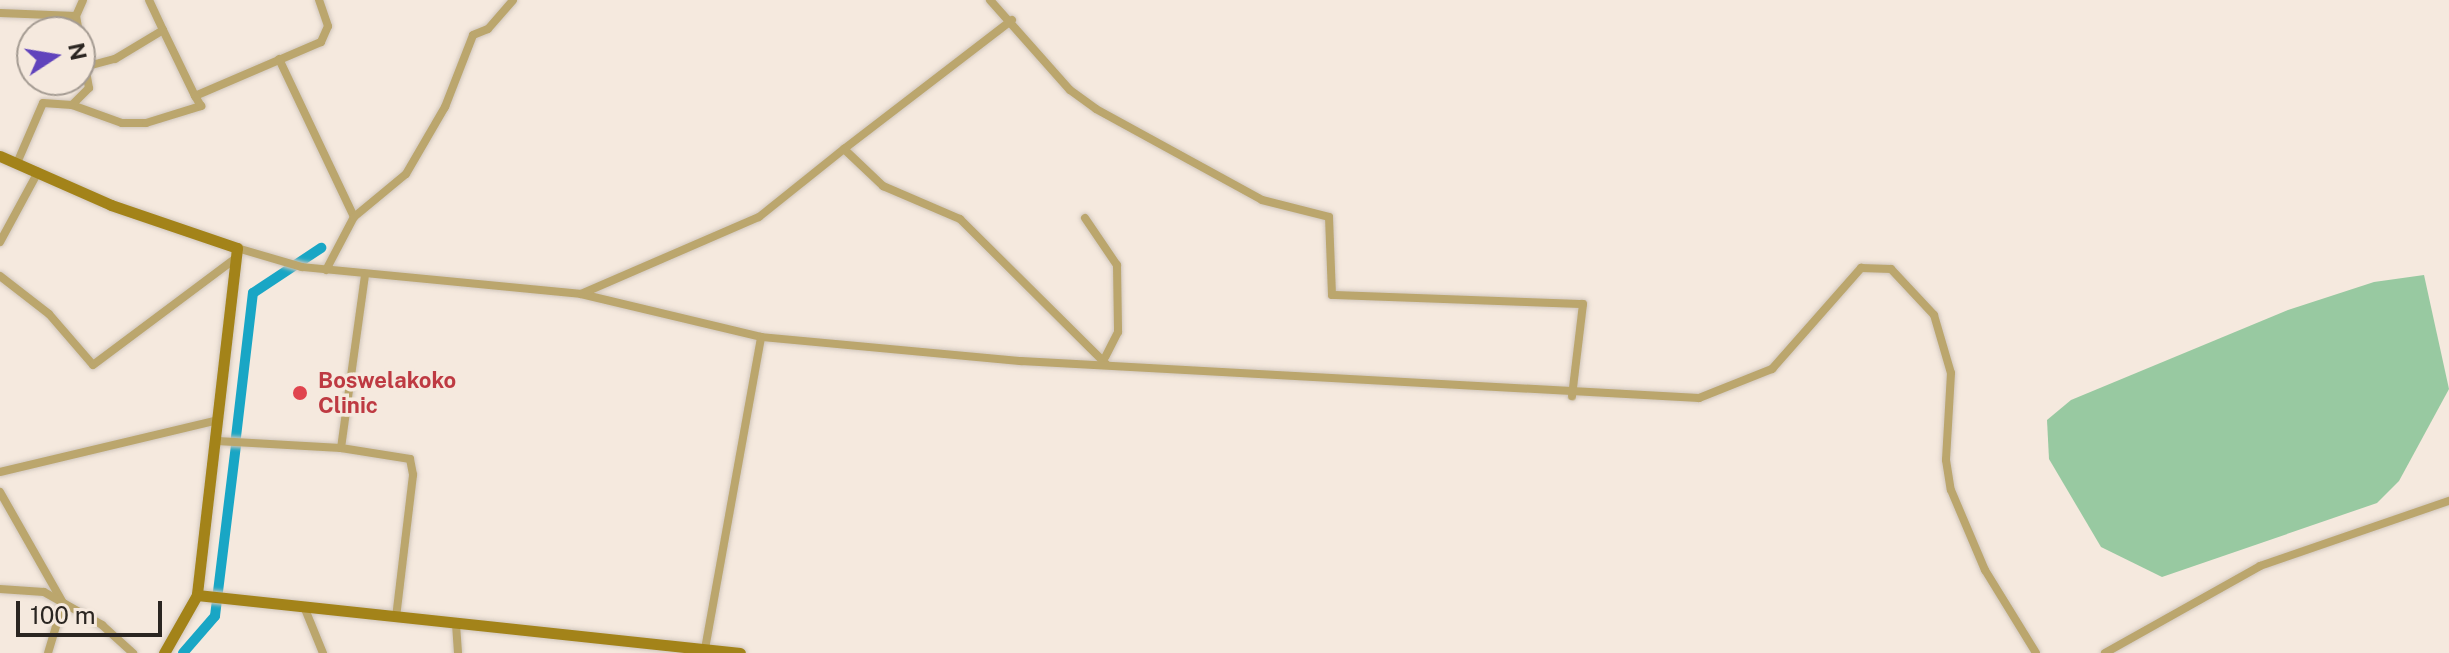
<!DOCTYPE html>
<html>
<head>
<meta charset="utf-8">
<style>
  body { margin:0 }
  #map { position:relative; width:2449px; height:653px; overflow:hidden; background:#f5e9de; font-family:"Public Sans",sans-serif }
  div>[style] { position:absolute }
  .green>* { inset:0; background:#98c9a1 }
  .canal>* { height:10px; margin:-5px; padding:0 5px; transform-origin:5px; border-radius:5px; background:#19a6c5 }
  .roads { filter:drop-shadow(0 0 2px #d0c6bc) drop-shadow(0 0 2px #d0c6bc) }
  .street>* { height:8px; margin:-4px; padding:0 4px; transform-origin:4px; border-radius:4px; background:#bba66d }
  .secondary>* { height:11px; margin:-5.5px; padding:0 5.5px; transform-origin:5.5px; border-radius:5.5px; background:#a38319 }
  .dots>* { width:22px; height:22px; translate:-50% -50%; box-sizing:border-box; border:4px solid #f5e9de; border-radius:50% }
  span { translate:-50% -50%; white-space:nowrap; text-align:center; line-height:1.15; -webkit-text-stroke:7px #f5e9de; paint-order:stroke }
  .health-label { font-size:22px; color:#be3a42; font-weight:700 }
  .left { translate:0 -50%; text-align:left }
  .north { position:absolute; left:16px; top:16px; width:80px; height:80px; box-sizing:border-box; background:#f5e9de; border:2px solid #a49b92; border-radius:50%; rotate:78deg; font-size:22px; font-weight:700; line-height:32px; text-align:center; color:#2a2521 }
  .north::after { content:''; display:block; margin:auto; width:28px; height:36px; background:#6043bc; clip-path:polygon(50% 0,100% 100%,50% 72%,0 100%) }
  .scale { position:absolute; left:16px; top:601px; width:146px; height:36px; box-sizing:border-box; border:4px solid #2a2521; border-top:0; padding-left:10px; font-size:24px; line-height:28px; white-space:nowrap; color:#2a2521; -webkit-text-stroke:6px #f5e9de; paint-order:stroke }
</style>
</head>
<body>
<div id="map">
  <div class="green">
    <i style="clip-path:polygon(2424px 275px,2449px 389px,2399px 481px,2377px 503px,2162px 577px,2101px 547px,2049px 459px,2047px 420px,2071px 400px,2288px 310px,2374px 282px)"></i>
  </div>
  <div class="canal">
    <i style="left:236px;top:437px;width:145px;rotate:-83.3deg"></i>
    <i style="left:253px;top:293px;width:82px;rotate:-33.5deg"></i>
    <i style="left:183px;top:653px;width:49px;rotate:-49.1deg"></i>
    <i style="left:215px;top:616px;width:172px;rotate:-83deg"></i>
  </div>
  <div class="roads">
    <div class="street">
      <i style="left:149px;top:0;width:33px;rotate:65deg"></i>
      <i style="left:990px;top:0;width:120px;rotate:48.4deg"></i>
      <i style="left:1070px;top:90px;width:32px;rotate:36deg"></i>
      <i style="left:1096px;top:109px;width:189px;rotate:28.7deg"></i>
      <i style="left:1262px;top:200px;width:69px;rotate:14.2deg"></i>
      <i style="left:1329px;top:217px;width:78px;rotate:87.8deg"></i>
      <i style="left:1332px;top:295px;width:251px;rotate:2.1deg"></i>
      <i style="left:1583px;top:304px;width:93px;rotate:96.8deg"></i>
      <i style="left:0;top:13px;width:76px;rotate:2.3deg"></i>
      <i style="left:1012px;top:20px;width:212px;rotate:142.5deg"></i>
      <i style="left:844px;top:149px;width:54px;rotate:43.5deg"></i>
      <i style="left:883px;top:186px;width:84px;rotate:23.2deg"></i>
      <i style="left:960px;top:219px;width:206px;rotate:44.8deg"></i>
      <i style="left:279px;top:59px;width:175px;rotate:64.6deg"></i>
      <i style="left:88px;top:66px;width:28px;rotate:-15deg"></i>
      <i style="left:115px;top:59px;width:56px;rotate:-31.1deg"></i>
      <i style="left:163px;top:30px;width:73px;rotate:64.1deg"></i>
      <i style="left:195px;top:96px;width:137px;rotate:-23.2deg"></i>
      <i style="left:321px;top:42px;width:17px;rotate:-66deg"></i>
      <i style="left:328px;top:26px;width:28px;rotate:-109deg"></i>
      <i style="left:72px;top:105px;width:53px;rotate:19.8deg"></i>
      <i style="left:122px;top:123px;width:24px"></i>
      <i style="left:146px;top:123px;width:58px;rotate:-17.2deg"></i>
      <i style="left:201px;top:106px;width:12px;rotate:-121deg"></i>
      <i style="left:17px;top:163px;width:65px;rotate:-66.6deg"></i>
      <i style="left:43px;top:103px;width:29px;rotate:4deg"></i>
      <i style="left:72px;top:105px;width:24px;rotate:-45deg"></i>
      <i style="left:89px;top:88px;width:73px;rotate:-100.2deg"></i>
      <i style="left:76px;top:16px;width:17px;rotate:-66deg"></i>
      <i style="left:1085px;top:218px;width:57px;rotate:55.8deg"></i>
      <i style="left:1117px;top:265px;width:67px;rotate:89.1deg"></i>
      <i style="left:1118px;top:332px;width:28px;rotate:117deg"></i>
      <i style="left:0;top:242px;width:80px;rotate:-61.5deg"></i>
      <i style="left:237px;top:248px;width:68px;rotate:16.3deg"></i>
      <i style="left:302px;top:267px;width:280px;rotate:5.5deg"></i>
      <i style="left:581px;top:294px;width:185px;rotate:13.4deg"></i>
      <i style="left:761px;top:337px;width:261px;rotate:5.3deg"></i>
      <i style="left:1021px;top:361px;width:679px;rotate:3.12deg"></i>
      <i style="left:1699px;top:398px;width:79px;rotate:-21.7deg"></i>
      <i style="left:1772px;top:369px;width:135px;rotate:-48.6deg"></i>
      <i style="left:1861px;top:268px;width:30px;rotate:2deg"></i>
      <i style="left:1891px;top:269px;width:63px;rotate:46.9deg"></i>
      <i style="left:1934px;top:315px;width:60px;rotate:73.7deg"></i>
      <i style="left:1951px;top:373px;width:87px;rotate:93.3deg"></i>
      <i style="left:1946px;top:460px;width:30px;rotate:81deg"></i>
      <i style="left:1951px;top:490px;width:87px;rotate:67deg"></i>
      <i style="left:1985px;top:570px;width:97px;rotate:58.4deg"></i>
      <i style="left:326px;top:270px;width:60px;rotate:-62.2deg"></i>
      <i style="left:354px;top:217px;width:67px;rotate:-39.6deg"></i>
      <i style="left:406px;top:174px;width:78px;rotate:-59.8deg"></i>
      <i style="left:445px;top:107px;width:77px;rotate:-68.7deg"></i>
      <i style="left:473px;top:35px;width:16px;rotate:-22deg"></i>
      <i style="left:488px;top:29px;width:38px;rotate:-49deg"></i>
      <i style="left:0;top:276px;width:62px;rotate:37.8deg"></i>
      <i style="left:49px;top:314px;width:67px;rotate:49.2deg"></i>
      <i style="left:93px;top:365px;width:179px;rotate:-36.8deg"></i>
      <i style="left:581px;top:294px;width:194px;rotate:-23.4deg"></i>
      <i style="left:759px;top:217px;width:109px;rotate:-38.7deg"></i>
      <i style="left:217px;top:441px;width:124px;rotate:3.2deg"></i>
      <i style="left:341px;top:448px;width:70px;rotate:9.1deg"></i>
      <i style="left:410px;top:459px;width:16px;rotate:79deg"></i>
      <i style="left:413px;top:475px;width:143px;rotate:96.8deg"></i>
      <i style="left:341px;top:448px;width:176px;rotate:-82.1deg"></i>
      <i style="left:0;top:472px;width:225px;rotate:-13.4deg"></i>
      <i style="left:0;top:492px;width:128px;rotate:60.4deg"></i>
      <i style="left:63px;top:603px;width:52px;rotate:106.7deg"></i>
      <i style="left:0;top:589px;width:44px;rotate:3.9deg"></i>
      <i style="left:44px;top:592px;width:67px;rotate:29.6deg"></i>
      <i style="left:102px;top:625px;width:42px;rotate:42.1deg"></i>
      <i style="left:305px;top:609px;width:48px;rotate:67.8deg"></i>
      <i style="left:456px;top:624px;width:29px;rotate:86deg"></i>
      <i style="left:705px;top:649px;width:317px;rotate:-79.8deg"></i>
      <i style="left:2105px;top:653px;width:178px;rotate:-29.3deg"></i>
      <i style="left:2260px;top:566px;width:200px;rotate:-19deg"></i>
    </div>
    <div class="secondary">
      <i style="left:0;top:156px;width:121px;rotate:23.8deg"></i>
      <i style="left:111px;top:205px;width:133px;rotate:18.8deg"></i>
      <i style="left:237px;top:248px;width:349px;rotate:96.6deg"></i>
      <i style="left:197px;top:595px;width:67px;rotate:119.6deg"></i>
      <i style="left:197px;top:595px;width:546px;rotate:6.1deg"></i>
    </div>
  </div>
  <div class="dots">
    <i style="left:300px;top:393px;background:#e0444e"></i>
  </div>
  <div class="health-label">
    <span class="left" style="left:318px;top:393px">Boswelakoko<br>Clinic</span>
  </div>
  <div class="north">N</div>
  <div class="scale">100 m</div>
</div>
</body>
</html>
